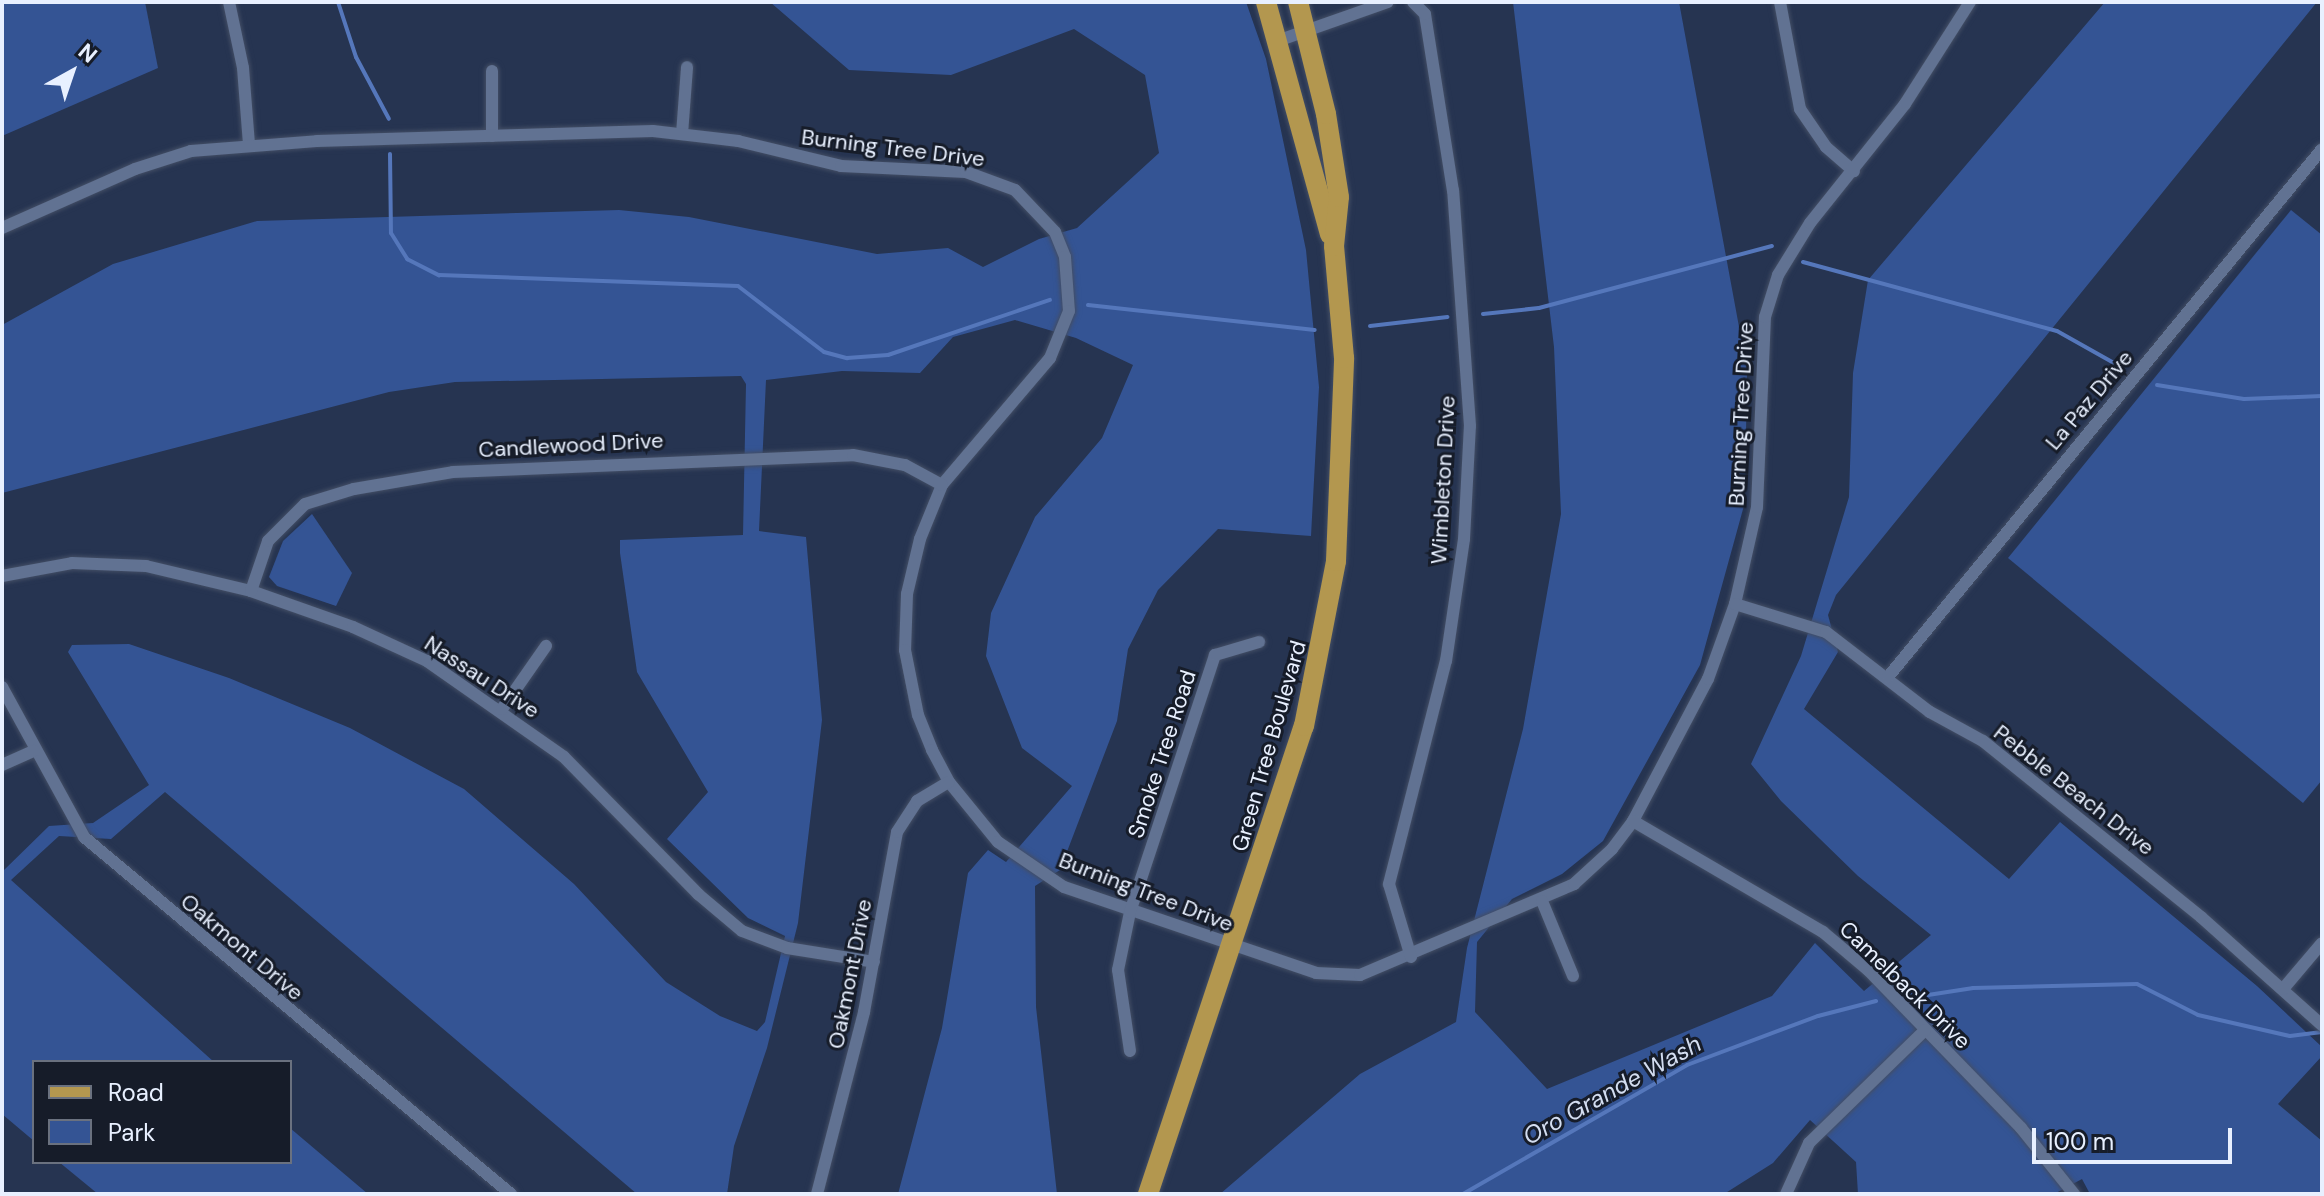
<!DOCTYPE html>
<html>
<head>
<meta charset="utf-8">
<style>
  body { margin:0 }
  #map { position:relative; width:2324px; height:1196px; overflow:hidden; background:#263451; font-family:"DM Sans",sans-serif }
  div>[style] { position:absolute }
  .green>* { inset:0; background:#345494 }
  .stream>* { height:4px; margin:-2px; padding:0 2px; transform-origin:2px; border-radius:2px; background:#57b }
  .roads { filter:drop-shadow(0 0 2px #434e65) drop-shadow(0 0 2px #434e65) }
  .minor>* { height:12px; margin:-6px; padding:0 6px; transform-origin:6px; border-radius:6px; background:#617292 }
  .primary>* { height:20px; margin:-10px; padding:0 10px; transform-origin:10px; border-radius:10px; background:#b3974f }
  span { translate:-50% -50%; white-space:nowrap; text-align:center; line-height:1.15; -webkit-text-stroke:6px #161c29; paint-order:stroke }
  .street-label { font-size:22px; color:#e8f0ff }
  .water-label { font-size:24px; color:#d3ddf0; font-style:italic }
  .frame { position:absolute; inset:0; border:4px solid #e8f0ff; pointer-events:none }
  .legend { position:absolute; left:32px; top:1060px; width:260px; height:104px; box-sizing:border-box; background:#161c29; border:2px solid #6a717f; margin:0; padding:10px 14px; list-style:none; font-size:24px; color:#e8f0ff }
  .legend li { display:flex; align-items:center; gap:16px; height:40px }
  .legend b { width:40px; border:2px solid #6a717f }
  .north { position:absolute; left:32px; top:32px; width:80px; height:80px; -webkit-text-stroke:6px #161c29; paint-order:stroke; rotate:40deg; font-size:22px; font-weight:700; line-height:32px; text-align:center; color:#e8f0ff }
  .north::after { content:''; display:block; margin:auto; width:28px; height:36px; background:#e8f0ff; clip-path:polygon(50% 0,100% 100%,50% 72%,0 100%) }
  .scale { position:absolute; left:2032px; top:1128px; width:200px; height:36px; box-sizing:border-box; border:4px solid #e8f0ff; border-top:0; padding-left:10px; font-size:24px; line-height:28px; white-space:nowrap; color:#e8f0ff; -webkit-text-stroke:6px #161c29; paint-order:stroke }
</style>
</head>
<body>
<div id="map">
  <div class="green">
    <i style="clip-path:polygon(2px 2px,145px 2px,158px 68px,2px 136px)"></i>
    <i style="clip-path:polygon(770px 2px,1246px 2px,1266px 59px,1306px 250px,1319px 387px,1311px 536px,1218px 529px,1158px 590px,1128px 649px,1117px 721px,1060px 870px,1035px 886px,1036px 1007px,1057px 1194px,898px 1194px,942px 1028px,968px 873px,988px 850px,1006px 862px,1072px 786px,1022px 748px,986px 656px,991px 613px,1035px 517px,1102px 438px,1133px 365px,1076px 338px,1015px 320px,953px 337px,920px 373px,842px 371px,766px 380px,759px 531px,806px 537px,822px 720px,798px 923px,767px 1048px,734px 1146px,727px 1194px,637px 1194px,165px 792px,111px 839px,59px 836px,11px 880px,214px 1062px,34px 1062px,34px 1141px,2px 1114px,2px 872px,49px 826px,93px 823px,149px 785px,68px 652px,72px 645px,129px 644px,229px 678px,350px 728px,464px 789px,574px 884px,666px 982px,720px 1016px,757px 1031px,765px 1022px,785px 936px,748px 918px,667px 839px,708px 792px,637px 672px,620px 553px,620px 540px,743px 535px,746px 384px,741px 376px,455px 382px,389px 392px,2px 493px,2px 325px,113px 264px,257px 221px,619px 210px,689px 217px,877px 254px,948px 248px,983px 267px,1039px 239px,1077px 228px,1159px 153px,1145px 75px,1074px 29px,951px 75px,849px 70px)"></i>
    <i style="clip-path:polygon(1513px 2px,1679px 2px,1747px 370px,1745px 502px,1700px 665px,1603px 841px,1562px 874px,1512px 899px,1477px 942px,1475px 1012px,1547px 1089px,1772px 996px,1815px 943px,1864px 991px,1931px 935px,1858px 876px,1781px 801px,1751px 764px,1801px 656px,1849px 497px,1853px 373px,1868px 280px,2105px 2px,2317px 2px,1836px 595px,1828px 615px,1838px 652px,1804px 709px,2009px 879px,2060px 822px,2257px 986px,2322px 1047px,2322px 1056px,2278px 1104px,2322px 1141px,2322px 1194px,2090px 1194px,2082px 1179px,2054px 1194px,1858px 1194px,1856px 1162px,1810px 1120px,1773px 1163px,1724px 1194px,1220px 1194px,1360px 1074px,1456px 1022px,1467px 948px,1523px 729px,1561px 514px,1554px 347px)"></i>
    <i style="clip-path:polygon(2291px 210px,2322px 235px,2322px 780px,2303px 803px,2008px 558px)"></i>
    <i style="clip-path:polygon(312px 514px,352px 573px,336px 606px,277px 586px,269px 577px,283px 541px)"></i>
    <i style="clip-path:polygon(290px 1128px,368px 1194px,98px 1194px,59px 1162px,290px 1162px)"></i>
  </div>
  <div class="stream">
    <i style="left:338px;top:2px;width:58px;rotate:71.9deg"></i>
    <i style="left:356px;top:57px;width:70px;rotate:62deg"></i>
    <i style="left:390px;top:154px;width:79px;rotate:89.3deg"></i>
    <i style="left:391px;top:233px;width:31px;rotate:58deg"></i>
    <i style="left:407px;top:259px;width:36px;rotate:27deg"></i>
    <i style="left:439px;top:275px;width:299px;rotate:2.1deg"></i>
    <i style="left:738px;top:286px;width:108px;rotate:37.5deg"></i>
    <i style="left:824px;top:352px;width:24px;rotate:15deg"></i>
    <i style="left:847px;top:358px;width:41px;rotate:-4.2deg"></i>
    <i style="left:888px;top:355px;width:171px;rotate:-18.8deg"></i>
    <i style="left:1803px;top:262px;width:263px;rotate:15.2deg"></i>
    <i style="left:2057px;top:331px;width:71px;rotate:29.4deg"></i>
    <i style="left:1088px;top:305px;width:228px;rotate:6.3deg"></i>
    <i style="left:1483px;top:314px;width:56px;rotate:-6.1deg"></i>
    <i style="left:1539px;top:308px;width:241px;rotate:-14.9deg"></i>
    <i style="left:1370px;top:326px;width:78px;rotate:-6.7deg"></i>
    <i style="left:2157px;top:385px;width:88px;rotate:9.1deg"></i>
    <i style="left:2244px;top:399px;width:78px;rotate:-2.2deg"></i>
    <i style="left:1915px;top:997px;width:59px;rotate:-8.8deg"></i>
    <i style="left:1973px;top:988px;width:164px;rotate:-1.4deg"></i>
    <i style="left:2137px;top:984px;width:68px;rotate:26.9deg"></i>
    <i style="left:2198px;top:1015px;width:94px;rotate:12.9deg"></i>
    <i style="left:2290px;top:1036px;width:32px;rotate:-7deg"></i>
    <i style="left:1463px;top:1194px;width:258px;rotate:-29.9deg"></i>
    <i style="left:1687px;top:1065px;width:140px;rotate:-20.5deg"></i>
    <i style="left:1818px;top:1016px;width:60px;rotate:-14.5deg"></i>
  </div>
  <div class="roads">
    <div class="minor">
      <i style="left:229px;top:2px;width:67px;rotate:78deg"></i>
      <i style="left:243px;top:68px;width:76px;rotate:85.5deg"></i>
      <i style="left:1780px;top:2px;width:109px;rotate:79.4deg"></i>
      <i style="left:1800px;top:109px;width:46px;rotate:55.6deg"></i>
      <i style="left:1826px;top:147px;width:37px;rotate:41deg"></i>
      <i style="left:1280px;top:40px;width:114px;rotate:-19.4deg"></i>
      <i style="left:682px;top:134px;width:67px;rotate:-85.7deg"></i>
      <i style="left:492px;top:136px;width:65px;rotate:-90deg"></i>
      <i style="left:2px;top:228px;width:145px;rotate:-23.9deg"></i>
      <i style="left:135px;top:169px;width:59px;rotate:-17.8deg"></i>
      <i style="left:191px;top:151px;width:126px;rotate:-4.5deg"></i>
      <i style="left:317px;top:141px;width:336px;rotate:-1.7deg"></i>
      <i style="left:653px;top:131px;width:86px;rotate:6.7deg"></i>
      <i style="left:738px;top:141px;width:106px;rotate:13.6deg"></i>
      <i style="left:841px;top:166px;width:125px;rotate:2.7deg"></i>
      <i style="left:966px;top:172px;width:52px;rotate:20.2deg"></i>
      <i style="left:1015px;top:190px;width:58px;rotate:46.4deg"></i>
      <i style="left:1055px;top:232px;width:27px;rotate:68deg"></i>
      <i style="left:1065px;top:257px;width:54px;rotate:85.8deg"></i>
      <i style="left:1069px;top:311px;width:51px;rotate:112deg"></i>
      <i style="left:1050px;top:358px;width:167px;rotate:130.4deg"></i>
      <i style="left:942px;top:485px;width:58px;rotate:112.2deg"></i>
      <i style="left:920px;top:539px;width:57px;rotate:103.3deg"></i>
      <i style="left:907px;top:594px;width:56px;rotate:92deg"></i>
      <i style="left:905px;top:650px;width:66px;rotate:78.7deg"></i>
      <i style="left:918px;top:715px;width:38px;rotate:68deg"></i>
      <i style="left:932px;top:750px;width:36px;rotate:62deg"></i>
      <i style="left:949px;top:782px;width:77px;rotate:50.8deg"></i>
      <i style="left:998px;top:842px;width:80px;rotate:34.3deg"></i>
      <i style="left:1064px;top:887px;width:266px;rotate:18.8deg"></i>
      <i style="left:1316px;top:973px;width:44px;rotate:2.6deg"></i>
      <i style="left:1360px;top:975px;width:233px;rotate:-23deg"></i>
      <i style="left:1574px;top:884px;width:52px;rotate:-42.6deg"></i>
      <i style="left:1612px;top:849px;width:35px;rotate:-53deg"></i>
      <i style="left:1633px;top:821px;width:161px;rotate:-62.2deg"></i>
      <i style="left:1708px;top:679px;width:80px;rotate:-70.2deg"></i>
      <i style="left:1735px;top:604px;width:99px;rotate:-77.2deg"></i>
      <i style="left:1757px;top:507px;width:190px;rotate:-87.6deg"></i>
      <i style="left:1765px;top:317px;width:44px;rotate:-72.8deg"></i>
      <i style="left:1778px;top:275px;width:61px;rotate:-58.4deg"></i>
      <i style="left:1810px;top:223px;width:152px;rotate:-51.4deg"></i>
      <i style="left:1905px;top:104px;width:121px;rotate:-57.5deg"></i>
      <i style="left:2px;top:576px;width:71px;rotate:-10.5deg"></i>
      <i style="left:72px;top:563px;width:74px;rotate:2.3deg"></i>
      <i style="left:146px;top:566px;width:108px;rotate:13.4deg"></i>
      <i style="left:251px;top:591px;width:108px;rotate:19.4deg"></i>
      <i style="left:353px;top:627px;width:81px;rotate:24.7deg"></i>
      <i style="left:427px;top:661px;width:167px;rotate:35deg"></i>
      <i style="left:564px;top:757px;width:192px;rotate:45.6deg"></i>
      <i style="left:698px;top:894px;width:57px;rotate:40.1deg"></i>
      <i style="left:742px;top:931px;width:48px;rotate:20.7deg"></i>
      <i style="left:787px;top:948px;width:88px;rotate:9.1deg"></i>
      <i style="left:251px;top:591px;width:53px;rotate:-71.2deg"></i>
      <i style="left:268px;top:541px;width:52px;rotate:-45deg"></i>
      <i style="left:305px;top:504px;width:51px;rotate:-17deg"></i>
      <i style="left:354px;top:489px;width:100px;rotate:-9.7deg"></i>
      <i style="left:453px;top:472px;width:400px;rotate:-2.4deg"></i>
      <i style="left:853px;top:455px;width:53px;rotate:10.9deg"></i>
      <i style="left:905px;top:465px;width:42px;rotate:28.4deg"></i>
      <i style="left:1735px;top:604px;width:95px;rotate:17.1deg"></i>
      <i style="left:1826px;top:632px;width:131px;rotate:37.6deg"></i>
      <i style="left:1930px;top:712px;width:60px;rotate:28.7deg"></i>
      <i style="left:1983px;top:741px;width:280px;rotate:38.9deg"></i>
      <i style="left:2201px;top:917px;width:162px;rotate:41.8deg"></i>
      <i style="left:1888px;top:677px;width:683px;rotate:-50.58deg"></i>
      <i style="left:2px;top:687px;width:171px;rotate:61.3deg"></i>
      <i style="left:84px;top:837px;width:557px;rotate:39.9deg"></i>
      <i style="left:502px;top:709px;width:77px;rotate:-55.1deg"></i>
      <i style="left:2px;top:765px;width:35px;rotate:-24deg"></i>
      <i style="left:1633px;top:821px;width:220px;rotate:30.3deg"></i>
      <i style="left:1823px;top:932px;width:59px;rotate:40.2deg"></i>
      <i style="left:1868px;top:970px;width:220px;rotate:45.9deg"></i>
      <i style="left:2021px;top:1128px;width:85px;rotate:51.2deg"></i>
      <i style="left:1542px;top:901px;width:81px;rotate:67.5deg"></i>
      <i style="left:1411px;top:957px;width:76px;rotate:-106.8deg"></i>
      <i style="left:1389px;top:884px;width:230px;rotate:-75.7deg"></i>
      <i style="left:1446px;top:661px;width:123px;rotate:-81.6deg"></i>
      <i style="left:1464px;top:539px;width:113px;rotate:-87deg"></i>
      <i style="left:1470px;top:426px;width:236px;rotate:-94.1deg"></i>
      <i style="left:1453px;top:191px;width:179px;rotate:-99deg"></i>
      <i style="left:1425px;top:14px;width:17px;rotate:-135deg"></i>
      <i style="left:2283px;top:989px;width:60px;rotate:-49.7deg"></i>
      <i style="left:1130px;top:1051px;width:82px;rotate:-98.4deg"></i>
      <i style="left:1118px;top:970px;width:59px;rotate:-78.3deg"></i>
      <i style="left:1130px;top:912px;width:271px;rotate:-71.7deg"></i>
      <i style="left:1215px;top:655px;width:46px;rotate:-16.5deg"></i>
      <i style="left:817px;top:1194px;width:188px;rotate:-75.5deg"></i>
      <i style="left:864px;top:1012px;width:183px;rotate:-79.6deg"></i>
      <i style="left:897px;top:832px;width:37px;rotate:-57deg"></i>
      <i style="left:917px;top:801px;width:37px;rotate:-31deg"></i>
      <i style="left:1786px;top:1194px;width:56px;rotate:-65.7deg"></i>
      <i style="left:1809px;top:1143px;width:162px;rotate:-44.2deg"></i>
    </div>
    <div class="primary">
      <i style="left:1266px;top:2px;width:241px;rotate:74.6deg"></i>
      <i style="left:1148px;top:1194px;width:493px;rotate:-71.6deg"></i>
      <i style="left:1304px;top:726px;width:168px;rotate:-79deg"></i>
      <i style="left:1336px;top:561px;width:203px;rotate:-87.7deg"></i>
      <i style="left:1344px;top:358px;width:112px;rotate:-95.1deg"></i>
      <i style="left:1334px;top:246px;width:49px;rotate:-84.2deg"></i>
      <i style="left:1339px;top:197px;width:84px;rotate:-98.9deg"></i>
      <i style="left:1326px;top:114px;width:115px;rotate:-104deg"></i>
    </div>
  </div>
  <div class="street-label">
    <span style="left:893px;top:148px;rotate:7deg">Burning Tree Drive</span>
    <span style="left:2089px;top:400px;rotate:-50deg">La Paz Drive</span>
    <span style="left:1741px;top:414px;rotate:-87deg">Burning Tree Drive</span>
    <span style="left:571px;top:445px;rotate:-3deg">Candlewood Drive</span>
    <span style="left:1443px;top:480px;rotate:-87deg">Wimbleton Drive</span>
    <span style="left:482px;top:677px;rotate:33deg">Nassau Drive</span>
    <span style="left:1269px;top:746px;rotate:-74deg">Green Tree Boulevard</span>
    <span style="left:1162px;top:754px;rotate:-72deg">Smoke Tree Road</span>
    <span style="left:2074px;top:790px;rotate:38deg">Pebble Beach Drive</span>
    <span style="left:1146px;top:892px;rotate:21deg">Burning Tree Drive</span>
    <span style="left:242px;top:947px;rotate:40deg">Oakmont Drive</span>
    <span style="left:850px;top:974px;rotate:-79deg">Oakmont Drive</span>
    <span style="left:1905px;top:985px;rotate:44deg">Camelback Drive</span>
  </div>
  <div class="water-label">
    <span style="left:1612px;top:1090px;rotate:-29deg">Oro Grande Wash</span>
  </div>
  <div class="frame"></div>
  <ul class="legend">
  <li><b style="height:10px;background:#b3974f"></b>Road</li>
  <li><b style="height:22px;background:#345494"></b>Park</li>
  </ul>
  <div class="north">N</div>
  <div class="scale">100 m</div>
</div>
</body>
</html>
